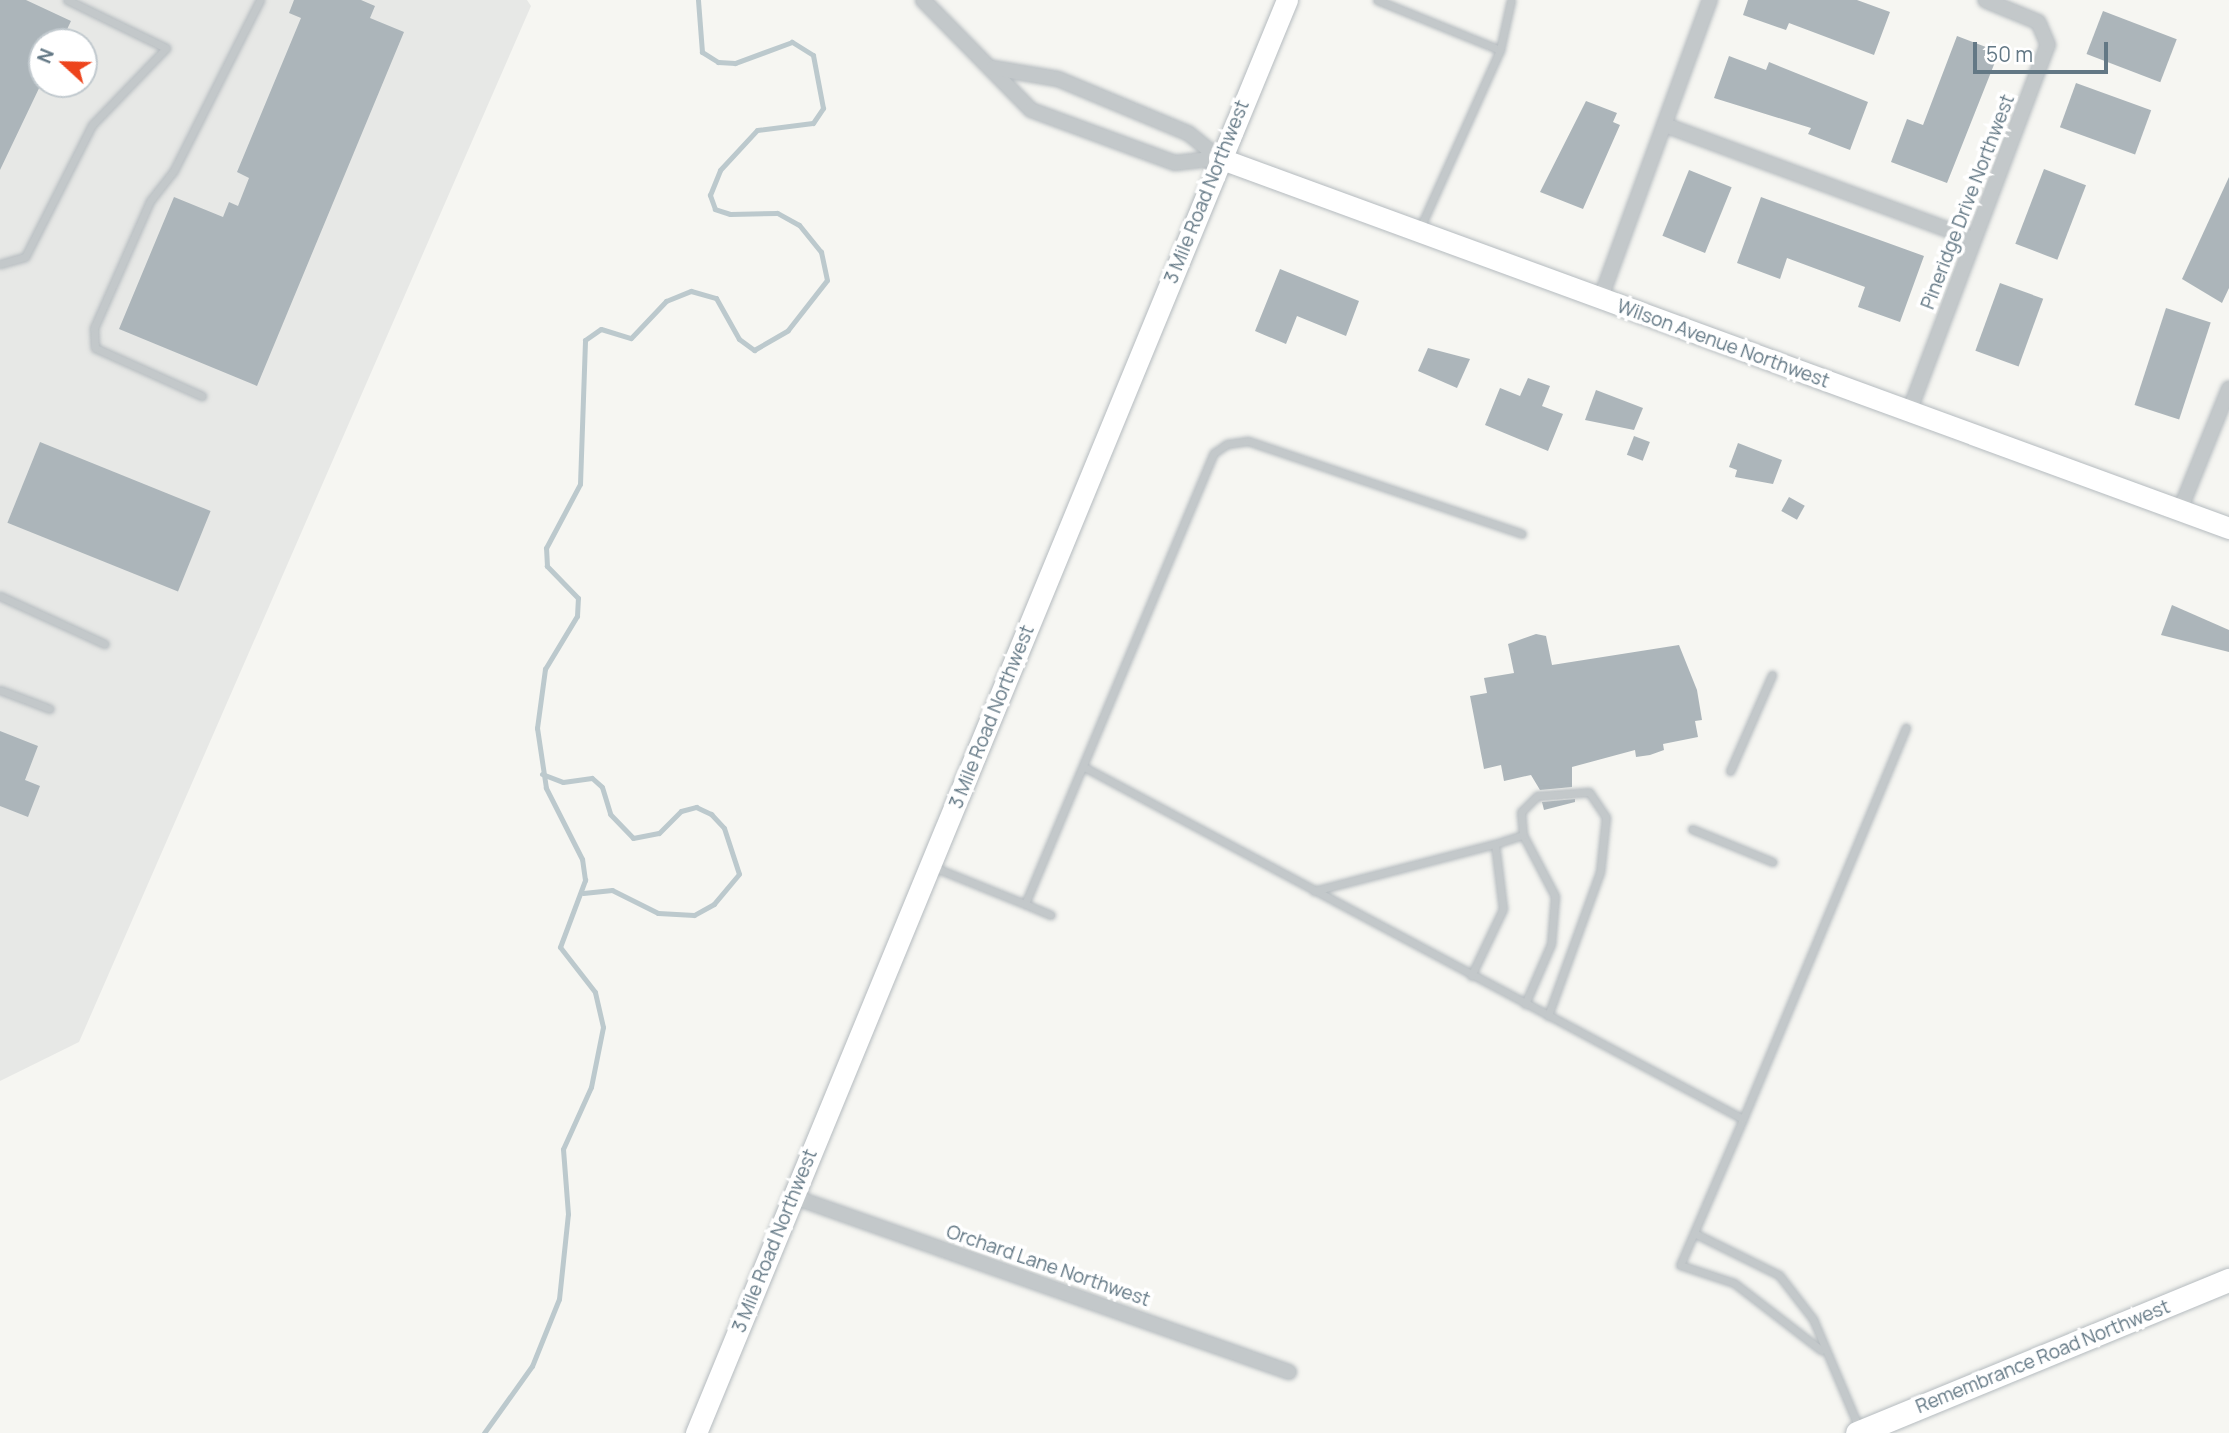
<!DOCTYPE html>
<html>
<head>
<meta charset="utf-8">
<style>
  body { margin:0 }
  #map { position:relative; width:2229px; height:1433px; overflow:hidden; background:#f6f6f2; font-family:Manrope,sans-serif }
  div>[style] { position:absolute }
  .built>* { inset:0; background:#e7e8e6 }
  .stream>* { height:5px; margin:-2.5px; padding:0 2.5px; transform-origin:2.5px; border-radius:2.5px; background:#bcc9cd }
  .building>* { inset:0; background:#acb5ba; transform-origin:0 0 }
  .roads { filter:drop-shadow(0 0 2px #b5bbbf) drop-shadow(0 0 2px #b5bbbf) }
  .lane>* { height:7px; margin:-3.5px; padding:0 3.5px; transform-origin:3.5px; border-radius:3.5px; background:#c3c8ca }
  .street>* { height:14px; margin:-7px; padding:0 7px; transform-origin:7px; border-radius:7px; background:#c3c8ca }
  .secondary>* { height:21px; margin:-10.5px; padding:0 10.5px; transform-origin:10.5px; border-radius:10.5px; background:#fff }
  .primary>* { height:23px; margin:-11.5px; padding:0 11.5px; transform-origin:11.5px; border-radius:11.5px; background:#fff }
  span { translate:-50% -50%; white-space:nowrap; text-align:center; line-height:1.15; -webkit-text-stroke:7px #fff; paint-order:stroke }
  .street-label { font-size:19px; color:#637885 }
  .north { position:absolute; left:28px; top:28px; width:70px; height:70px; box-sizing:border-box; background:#fff; border:2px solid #c1c9ce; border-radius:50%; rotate:292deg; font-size:19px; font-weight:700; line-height:28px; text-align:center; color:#637885 }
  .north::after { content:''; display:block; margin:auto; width:24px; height:32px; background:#ed441c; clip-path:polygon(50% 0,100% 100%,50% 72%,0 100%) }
  .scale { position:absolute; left:1973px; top:42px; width:135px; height:32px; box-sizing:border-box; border:4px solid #637885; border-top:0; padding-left:9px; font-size:21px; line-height:24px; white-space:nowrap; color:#637885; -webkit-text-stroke:5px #fff; paint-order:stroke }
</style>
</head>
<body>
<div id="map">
  <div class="built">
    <i style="clip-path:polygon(evenodd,0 0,527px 0,531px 6px,79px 1042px,0 1081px,0 0,42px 42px,84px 42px,84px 84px,42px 84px,42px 42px)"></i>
  </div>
  <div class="stream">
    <i style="left:542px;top:774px;width:22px;rotate:21deg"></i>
    <i style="left:563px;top:782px;width:29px;rotate:-8deg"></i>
    <i style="left:592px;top:778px;width:13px;rotate:42deg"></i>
    <i style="left:602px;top:787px;width:28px;rotate:73deg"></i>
    <i style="left:610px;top:814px;width:33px;rotate:46deg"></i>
    <i style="left:633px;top:838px;width:26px;rotate:-11deg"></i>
    <i style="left:659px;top:833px;width:31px;rotate:-45deg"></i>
    <i style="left:681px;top:811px;width:16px;rotate:-15deg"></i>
    <i style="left:696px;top:807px;width:17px;rotate:25deg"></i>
    <i style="left:711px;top:814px;width:19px;rotate:47deg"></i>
    <i style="left:724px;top:828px;width:48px;rotate:71.9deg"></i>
    <i style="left:739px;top:874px;width:39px;rotate:130deg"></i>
    <i style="left:714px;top:904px;width:23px;rotate:151deg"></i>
    <i style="left:694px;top:915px;width:36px;rotate:-177deg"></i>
    <i style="left:658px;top:913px;width:51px;rotate:-153.4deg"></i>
    <i style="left:612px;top:890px;width:29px;rotate:174deg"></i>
    <i style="left:484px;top:1433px;width:82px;rotate:-54.4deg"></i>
    <i style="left:532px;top:1366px;width:72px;rotate:-68.1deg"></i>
    <i style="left:559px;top:1299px;width:85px;rotate:-84deg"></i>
    <i style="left:568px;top:1214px;width:65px;rotate:-94.4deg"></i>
    <i style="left:563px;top:1149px;width:68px;rotate:-65.7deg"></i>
    <i style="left:591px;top:1087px;width:61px;rotate:-78.7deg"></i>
    <i style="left:603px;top:1027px;width:36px;rotate:-103deg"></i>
    <i style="left:595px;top:992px;width:57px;rotate:-127.9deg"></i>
    <i style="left:560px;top:947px;width:72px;rotate:-69.5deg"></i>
    <i style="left:585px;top:880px;width:21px;rotate:-98deg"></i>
    <i style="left:582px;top:859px;width:80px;rotate:-116.9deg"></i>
    <i style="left:546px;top:788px;width:61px;rotate:-98.5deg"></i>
    <i style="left:537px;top:728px;width:60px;rotate:-82.3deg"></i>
    <i style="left:545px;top:669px;width:62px;rotate:-58.9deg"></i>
    <i style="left:577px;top:616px;width:18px;rotate:-87deg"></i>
    <i style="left:578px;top:598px;width:45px;rotate:-134.1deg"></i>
    <i style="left:547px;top:566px;width:18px;rotate:-93deg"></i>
    <i style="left:546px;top:548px;width:72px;rotate:-62deg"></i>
    <i style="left:580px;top:484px;width:144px;rotate:-88deg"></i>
    <i style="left:585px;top:340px;width:19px;rotate:-35deg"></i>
    <i style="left:601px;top:329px;width:31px;rotate:17deg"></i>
    <i style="left:631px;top:338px;width:51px;rotate:-46.6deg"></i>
    <i style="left:666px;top:301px;width:27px;rotate:-22deg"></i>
    <i style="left:691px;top:291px;width:26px;rotate:16deg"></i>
    <i style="left:716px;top:298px;width:47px;rotate:60.7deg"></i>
    <i style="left:739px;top:339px;width:19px;rotate:36deg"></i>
    <i style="left:754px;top:350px;width:39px;rotate:-30deg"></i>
    <i style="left:788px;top:330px;width:63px;rotate:-52deg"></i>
    <i style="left:827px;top:280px;width:29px;rotate:-102deg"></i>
    <i style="left:821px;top:252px;width:35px;rotate:-129deg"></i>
    <i style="left:799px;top:225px;width:25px;rotate:-151deg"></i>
    <i style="left:777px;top:213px;width:47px;rotate:178.8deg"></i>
    <i style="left:730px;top:214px;width:16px;rotate:-162deg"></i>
    <i style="left:715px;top:209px;width:15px;rotate:-110deg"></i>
    <i style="left:710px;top:195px;width:27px;rotate:-68deg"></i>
    <i style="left:720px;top:170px;width:54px;rotate:-47.2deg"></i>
    <i style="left:757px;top:130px;width:56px;rotate:-7.1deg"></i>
    <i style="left:813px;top:123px;width:18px;rotate:-56deg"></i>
    <i style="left:823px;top:108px;width:54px;rotate:-100.7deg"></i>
    <i style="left:813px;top:55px;width:25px;rotate:-148deg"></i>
    <i style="left:792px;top:42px;width:61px;rotate:159.8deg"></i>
    <i style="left:735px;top:63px;width:17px;rotate:-177deg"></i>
    <i style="left:718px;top:62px;width:19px;rotate:-148deg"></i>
    <i style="left:702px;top:52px;width:52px;rotate:-94.4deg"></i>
  </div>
  <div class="building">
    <i style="clip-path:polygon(0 0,26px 0,71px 21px,61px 42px,42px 42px,42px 82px,0 170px)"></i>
    <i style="clip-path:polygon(294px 0,361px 0,375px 6px,370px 18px,404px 32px,257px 386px,119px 329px,174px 197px,223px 217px,229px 202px,238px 206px,249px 178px,237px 172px,301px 18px,289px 13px)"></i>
    <i style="clip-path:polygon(1748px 0,1857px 0,1890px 12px,1874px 55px,1789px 23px,1786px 30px,1743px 15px)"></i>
    <i style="left:2103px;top:11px;width:79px;height:46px;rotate:21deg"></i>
    <i style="clip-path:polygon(1957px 36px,1999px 52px,1947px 183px,1891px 162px,1907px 119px,1923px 125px)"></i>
    <i style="clip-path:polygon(1729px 56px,1766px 70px,1769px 62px,1868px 102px,1850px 150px,1808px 134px,1811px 128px,1714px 98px)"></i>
    <i style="left:2076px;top:83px;width:80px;height:47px;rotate:20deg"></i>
    <i style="clip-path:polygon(1586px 101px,1617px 113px,1613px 122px,1620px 125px,1583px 209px,1540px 192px)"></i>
    <i style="left:2044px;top:169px;width:45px;height:80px;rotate:21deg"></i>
    <i style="left:1689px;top:170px;width:46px;height:71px;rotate:22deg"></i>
    <i style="clip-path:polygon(2229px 177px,2229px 288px,2222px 303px,2182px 279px)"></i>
    <i style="clip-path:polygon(1761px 197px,1924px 256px,1900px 322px,1858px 307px,1865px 287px,1787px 258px,1780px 279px,1737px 263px)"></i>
    <i style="clip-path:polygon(1280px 269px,1359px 301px,1346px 336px,1297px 316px,1286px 344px,1255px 331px)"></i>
    <i style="left:2000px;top:283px;width:46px;height:72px;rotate:20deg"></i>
    <i style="left:2166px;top:308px;width:47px;height:102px;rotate:18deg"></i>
    <i style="clip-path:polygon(1428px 348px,1470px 359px,1457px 388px,1418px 371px)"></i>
    <i style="clip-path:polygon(1528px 378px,1550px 386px,1542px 406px,1563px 414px,1548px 451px,1485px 425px,1500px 388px,1520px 396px)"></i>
    <i style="clip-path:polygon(1596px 390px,1643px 408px,1634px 430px,1585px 420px)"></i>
    <i style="left:1634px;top:436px;width:17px;height:20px;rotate:21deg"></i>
    <i style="left:40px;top:442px;width:184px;height:87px;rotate:22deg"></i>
    <i style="clip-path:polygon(1738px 443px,1782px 460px,1773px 484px,1735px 477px,1737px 470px,1729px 467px)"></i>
    <i style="left:1789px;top:497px;width:18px;height:16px;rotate:29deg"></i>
    <i style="clip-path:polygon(2172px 605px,2229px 630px,2229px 652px,2161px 635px)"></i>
    <i style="clip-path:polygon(1536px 634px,1546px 636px,1552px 665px,1679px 645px,1697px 690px,1702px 720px,1695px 721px,1698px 737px,1663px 744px,1664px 750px,1650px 755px,1636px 757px,1635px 750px,1572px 767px,1572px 787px,1540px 790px,1531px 775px,1504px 781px,1501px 765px,1484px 769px,1470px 696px,1487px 693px,1484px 678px,1514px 673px,1508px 644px)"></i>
    <i style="clip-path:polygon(0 731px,38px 746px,25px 780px,40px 786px,28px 817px,0 806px)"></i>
    <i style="clip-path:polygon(1575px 799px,1575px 802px,1544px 810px,1542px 802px)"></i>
  </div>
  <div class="roads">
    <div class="lane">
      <i style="left:1377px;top:0;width:133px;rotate:22.1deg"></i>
      <i style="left:1500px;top:50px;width:195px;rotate:114.2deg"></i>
      <i style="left:1500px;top:50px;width:51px;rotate:-77.6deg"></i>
      <i style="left:0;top:264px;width:26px;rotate:-16deg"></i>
      <i style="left:25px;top:257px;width:148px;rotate:-63.1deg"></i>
      <i style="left:92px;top:125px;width:107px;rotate:-46.1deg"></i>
      <i style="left:166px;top:48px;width:110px;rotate:-154.1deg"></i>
      <i style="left:202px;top:396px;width:117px;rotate:-155.8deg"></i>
      <i style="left:95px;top:348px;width:20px;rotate:-93deg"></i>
      <i style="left:94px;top:328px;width:139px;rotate:-66.2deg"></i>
      <i style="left:150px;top:201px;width:37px;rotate:-52deg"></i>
      <i style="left:173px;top:172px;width:193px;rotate:-63.2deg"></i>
      <i style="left:0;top:596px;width:115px;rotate:24.6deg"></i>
      <i style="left:0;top:690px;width:53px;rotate:20.8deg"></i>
      <i style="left:1084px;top:767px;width:747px;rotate:28.11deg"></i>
      <i style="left:1743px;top:1119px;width:159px;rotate:113.3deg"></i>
      <i style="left:1680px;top:1265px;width:57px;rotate:18.4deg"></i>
      <i style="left:1734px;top:1283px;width:110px;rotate:37.6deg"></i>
      <i style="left:1730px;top:771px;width:105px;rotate:-66.4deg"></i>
      <i style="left:1692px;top:829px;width:87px;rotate:22.2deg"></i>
      <i style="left:1495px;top:844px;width:29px;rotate:-18deg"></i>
      <i style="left:931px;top:866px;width:101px;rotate:22deg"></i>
      <i style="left:1025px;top:904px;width:489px;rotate:-67.3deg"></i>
      <i style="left:1214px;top:453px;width:16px;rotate:-35deg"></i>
      <i style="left:1227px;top:444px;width:21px;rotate:-8deg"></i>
      <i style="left:1248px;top:441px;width:289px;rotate:18.7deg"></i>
      <i style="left:1314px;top:891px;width:187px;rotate:-14.6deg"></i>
      <i style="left:1495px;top:844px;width:65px;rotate:83deg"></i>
      <i style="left:1503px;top:909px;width:74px;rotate:115.5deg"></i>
      <i style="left:1025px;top:904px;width:28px;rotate:23deg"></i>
      <i style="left:1525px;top:1004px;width:65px;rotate:-66.6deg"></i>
      <i style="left:1551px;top:944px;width:48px;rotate:-85.2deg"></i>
      <i style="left:1555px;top:896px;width:69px;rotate:-117.7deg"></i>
      <i style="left:1523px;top:835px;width:23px;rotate:-95deg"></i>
      <i style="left:1521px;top:812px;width:23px;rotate:-45deg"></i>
      <i style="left:1537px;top:796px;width:52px;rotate:-4.4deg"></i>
      <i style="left:1589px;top:792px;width:30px;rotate:56deg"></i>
      <i style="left:1606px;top:817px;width:55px;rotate:96.2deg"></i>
      <i style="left:1600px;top:872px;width:153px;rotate:109.9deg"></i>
      <i style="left:1743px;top:1119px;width:424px;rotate:-67.4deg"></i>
      <i style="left:1694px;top:1233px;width:95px;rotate:26.3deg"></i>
      <i style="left:1779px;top:1275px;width:56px;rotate:52.3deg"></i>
      <i style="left:1813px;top:1319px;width:118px;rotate:67.1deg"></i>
    </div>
    <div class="street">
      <i style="left:923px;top:0;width:154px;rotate:45.5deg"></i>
      <i style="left:1031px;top:110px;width:153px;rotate:20.2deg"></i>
      <i style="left:1175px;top:163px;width:44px;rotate:-6.5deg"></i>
      <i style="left:993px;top:68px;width:66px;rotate:9.6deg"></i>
      <i style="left:1058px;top:79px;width:141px;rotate:22.6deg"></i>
      <i style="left:1188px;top:133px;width:40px;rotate:39deg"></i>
      <i style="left:1665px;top:125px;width:329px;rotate:20.3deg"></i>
      <i style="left:1600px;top:300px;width:320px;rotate:-69.9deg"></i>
      <i style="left:1909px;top:412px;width:392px;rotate:-69.3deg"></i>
      <i style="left:2048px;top:45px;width:25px;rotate:-113deg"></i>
      <i style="left:2038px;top:22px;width:57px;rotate:-157.5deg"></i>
      <i style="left:2180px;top:510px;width:131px;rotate:-68deg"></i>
      <i style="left:794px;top:1197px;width:525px;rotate:19.47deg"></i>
    </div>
    <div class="secondary">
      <i style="left:1219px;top:158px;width:1076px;rotate:20.12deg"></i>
      <i style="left:696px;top:1433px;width:1550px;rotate:-67.59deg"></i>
    </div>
    <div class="primary">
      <i style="left:1857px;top:1433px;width:402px;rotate:-22.4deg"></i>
    </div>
  </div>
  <div class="street-label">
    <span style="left:1207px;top:192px;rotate:-68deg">3 Mile Road Northwest</span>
    <span style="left:1968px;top:202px;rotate:-69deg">Pineridge Drive Northwest</span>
    <span style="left:1723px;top:344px;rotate:20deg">Wilson Avenue Northwest</span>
    <span style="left:992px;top:717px;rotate:-68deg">3 Mile Road Northwest</span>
    <span style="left:775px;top:1241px;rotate:-68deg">3 Mile Road Northwest</span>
    <span style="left:1048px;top:1266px;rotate:19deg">Orchard Lane Northwest</span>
    <span style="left:2043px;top:1357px;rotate:-22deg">Remembrance Road Northwest</span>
  </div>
  <div class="north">N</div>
  <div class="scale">50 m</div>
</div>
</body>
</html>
